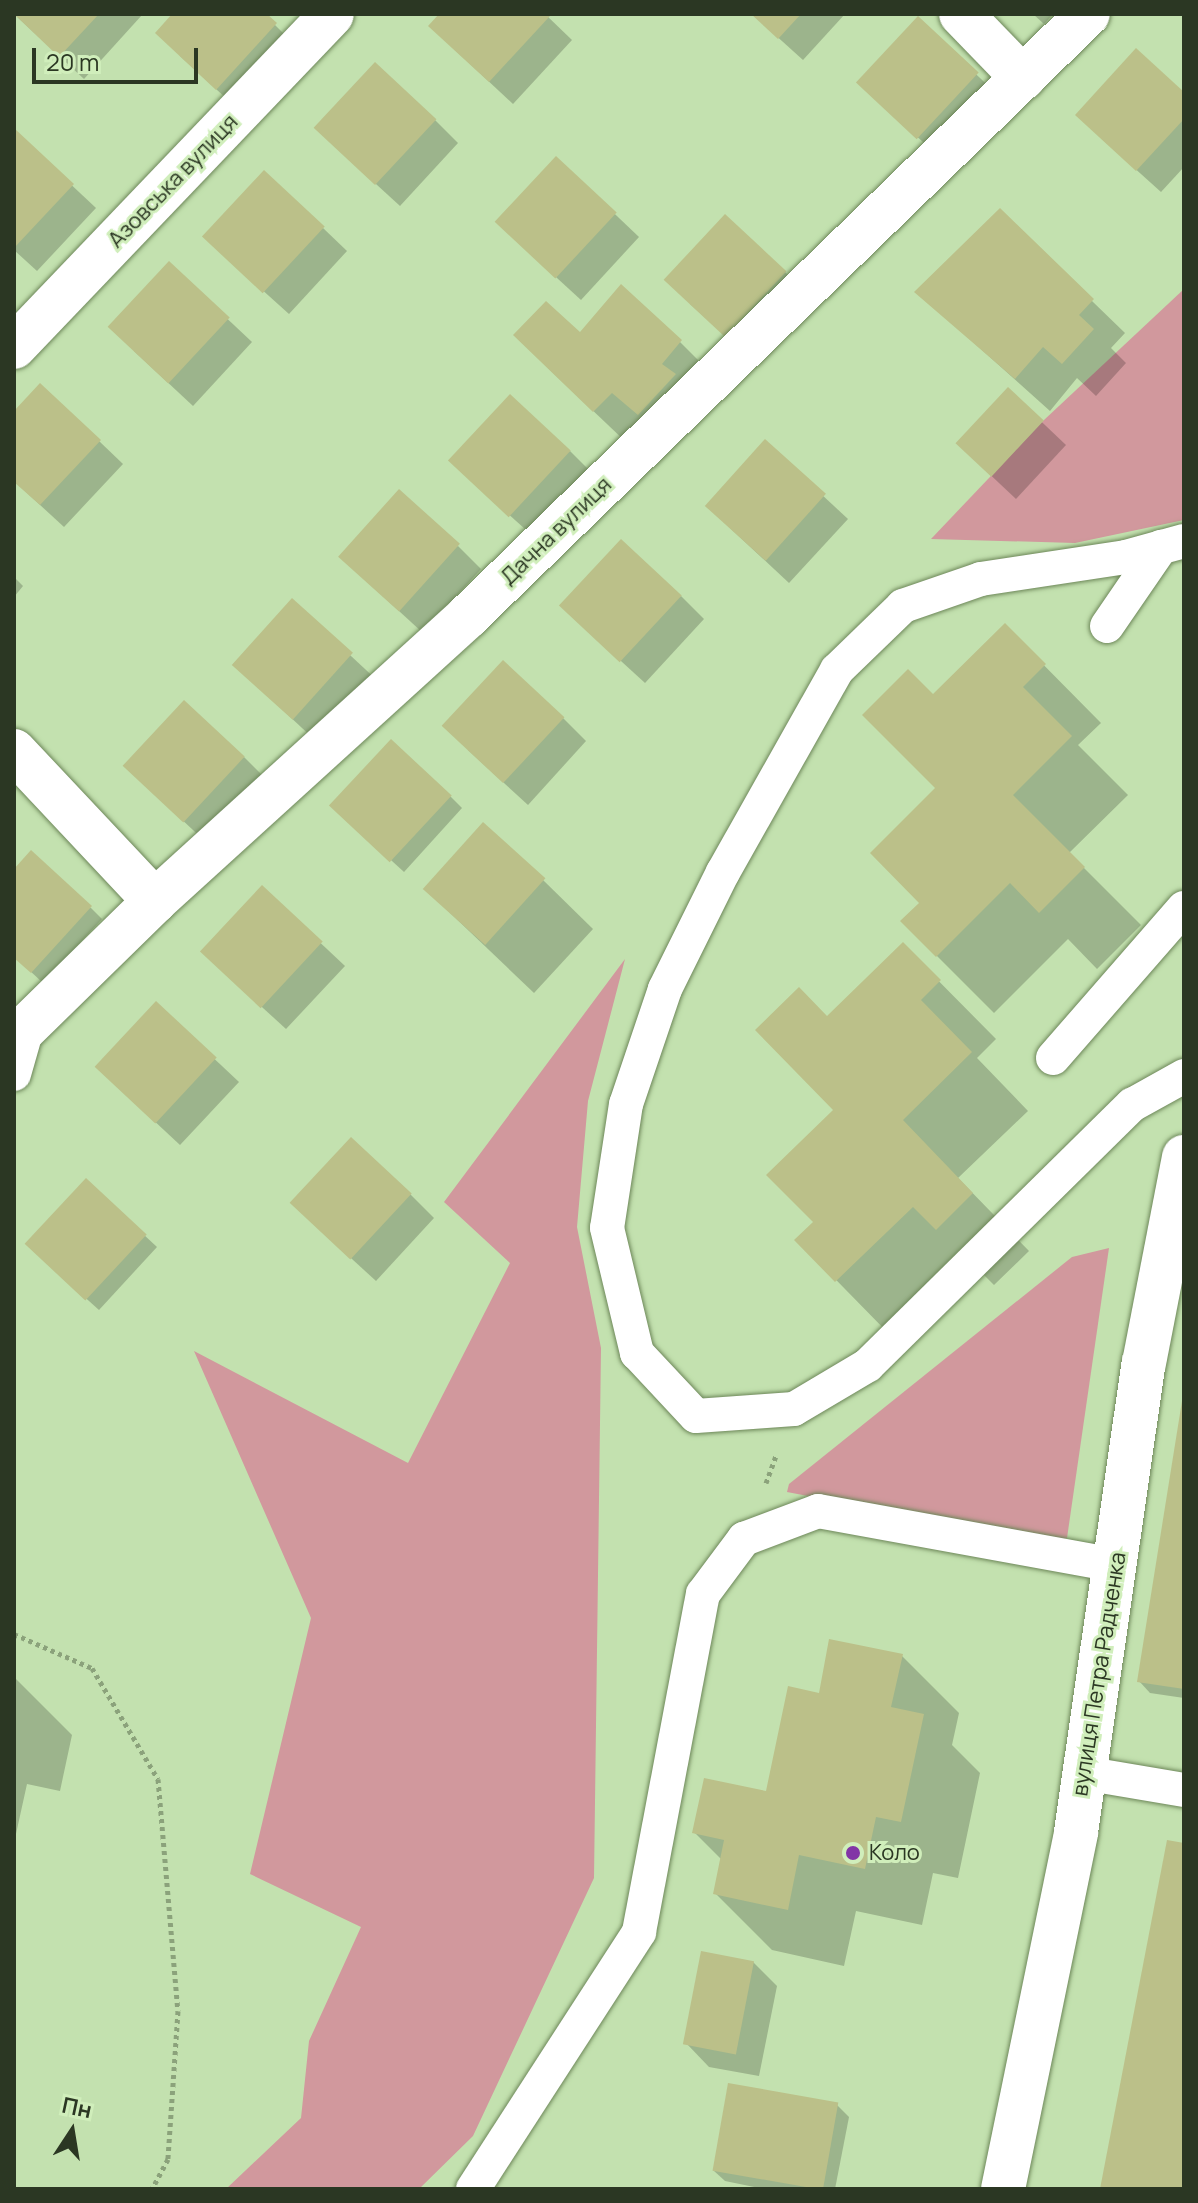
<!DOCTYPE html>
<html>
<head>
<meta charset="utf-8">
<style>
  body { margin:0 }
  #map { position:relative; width:1198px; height:2203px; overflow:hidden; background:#c3e1af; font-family:Manrope,sans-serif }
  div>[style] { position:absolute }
  .green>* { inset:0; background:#d1989d }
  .shadow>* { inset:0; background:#0003; transform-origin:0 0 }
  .building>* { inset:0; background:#bbc089; transform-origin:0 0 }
  .path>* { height:5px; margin-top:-2.5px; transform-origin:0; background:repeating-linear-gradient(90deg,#8ba27b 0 4px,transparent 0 8px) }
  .roads { filter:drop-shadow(0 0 2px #6d8759) drop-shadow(0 0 2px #6d8759) }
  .service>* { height:34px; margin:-17px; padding:0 17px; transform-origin:17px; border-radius:17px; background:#fff }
  .minor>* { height:44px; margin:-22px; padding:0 22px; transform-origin:22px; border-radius:22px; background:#fff }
  .dots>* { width:22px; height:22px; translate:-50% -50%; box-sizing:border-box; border:4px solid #d0eebb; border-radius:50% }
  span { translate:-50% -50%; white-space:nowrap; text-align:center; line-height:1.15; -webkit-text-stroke:6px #d0eebb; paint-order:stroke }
  .street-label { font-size:22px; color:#2b3723 }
  .poi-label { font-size:22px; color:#2b3723 }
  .left { translate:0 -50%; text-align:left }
  .frame { position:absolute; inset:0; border:16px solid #2b3723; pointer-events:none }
  .north { position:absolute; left:32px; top:2091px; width:80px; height:80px; -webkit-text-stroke:6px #d0eebb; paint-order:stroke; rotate:12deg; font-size:22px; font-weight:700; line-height:32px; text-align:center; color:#2b3723 }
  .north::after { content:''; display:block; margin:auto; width:28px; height:36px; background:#2b3723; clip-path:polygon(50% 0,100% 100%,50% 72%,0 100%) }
  .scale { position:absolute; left:32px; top:48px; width:166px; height:36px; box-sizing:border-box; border:4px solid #2b3723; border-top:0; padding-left:10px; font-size:24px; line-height:28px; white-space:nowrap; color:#2b3723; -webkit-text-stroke:6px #d0eebb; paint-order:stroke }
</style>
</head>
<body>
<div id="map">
  <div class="green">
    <i style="clip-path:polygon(1184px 289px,1184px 520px,1075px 543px,931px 539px,1044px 420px)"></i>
    <i style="clip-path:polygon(625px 959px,588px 1101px,577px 1227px,601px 1348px,594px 1878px,473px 2136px,419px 2189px,226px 2189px,301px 2118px,309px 2041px,361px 1927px,250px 1874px,311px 1618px,194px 1351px,408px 1463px,510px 1263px,444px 1202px)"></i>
    <i style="clip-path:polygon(1109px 1248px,1067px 1538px,1055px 1543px,787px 1492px,789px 1484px,1072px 1257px)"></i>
  </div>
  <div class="shadow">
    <i style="clip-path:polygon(14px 14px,140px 14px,142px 15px,84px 79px)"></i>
    <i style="clip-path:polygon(175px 14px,264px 14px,298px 48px,240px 111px,180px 56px)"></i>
    <i style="clip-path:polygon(442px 14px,545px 14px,572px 40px,513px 104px,454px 49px)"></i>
    <i style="clip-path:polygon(752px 14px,845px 14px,803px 60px)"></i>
    <i style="clip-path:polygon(1033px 14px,1053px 14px,1044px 24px)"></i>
    <i style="clip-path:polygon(918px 19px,1001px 98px,943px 160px,883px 106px)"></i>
    <i style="clip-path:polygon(1184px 95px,1184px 167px,1161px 192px,1101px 138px)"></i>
    <i style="clip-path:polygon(435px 120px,458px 143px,400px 206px,341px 152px)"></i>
    <i style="clip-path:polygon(14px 131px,96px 208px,37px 271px,14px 250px)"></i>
    <i style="clip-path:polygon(557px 159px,639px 237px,581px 300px,521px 245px)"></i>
    <i style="clip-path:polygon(323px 228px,347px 251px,289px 314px,229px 260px)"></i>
    <i style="clip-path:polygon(169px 264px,252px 342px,193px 406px,134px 351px)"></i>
    <i style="clip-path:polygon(785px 272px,808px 295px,750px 358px,690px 304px)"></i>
    <i style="clip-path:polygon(917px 292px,1092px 301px,1125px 333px,1111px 348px,1126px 363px,1096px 396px,1077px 378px,1050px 411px)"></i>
    <i style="clip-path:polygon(580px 335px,680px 342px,713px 375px,627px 443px,548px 368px)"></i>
    <i style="clip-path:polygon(1008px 390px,1066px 445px,1016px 499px,982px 467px)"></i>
    <i style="clip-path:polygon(14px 414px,99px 441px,123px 464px,64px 527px,14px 481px)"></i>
    <i style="clip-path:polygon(765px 442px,848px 519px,789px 583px,730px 528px)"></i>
    <i style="clip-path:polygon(570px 451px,593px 474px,535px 538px,475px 484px)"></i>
    <i style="clip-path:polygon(458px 546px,481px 569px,423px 633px,363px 578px)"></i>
    <i style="clip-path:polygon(14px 577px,23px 586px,14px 597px)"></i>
    <i style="clip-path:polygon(681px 596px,704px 619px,645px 683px,586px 629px)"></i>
    <i style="left:292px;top:601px;width:113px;height:86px;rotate:43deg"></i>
    <i style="clip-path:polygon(1005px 626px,1101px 723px,1078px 745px,1128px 795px,1069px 853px,1141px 925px,1097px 969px,1068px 939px,994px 1013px,902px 921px,922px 903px,937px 788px,934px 697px)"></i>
    <i style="clip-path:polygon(563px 718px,586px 741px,528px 805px,468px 750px)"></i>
    <i style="clip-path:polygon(244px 757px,267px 780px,208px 844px,149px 789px)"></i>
    <i style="clip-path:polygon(450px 796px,462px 808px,404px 872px,344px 817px)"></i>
    <i style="clip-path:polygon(14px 872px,91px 908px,102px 919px,43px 983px,14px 956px)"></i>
    <i style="clip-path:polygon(543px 880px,593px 929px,534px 993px,425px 889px)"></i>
    <i style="clip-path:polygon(262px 888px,345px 966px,286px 1029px,227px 975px)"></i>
    <i style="clip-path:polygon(903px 945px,996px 1039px,977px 1058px,1028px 1111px,958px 1178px,1029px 1251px,994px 1285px,971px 1262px,893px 1338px,797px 1240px,816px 1222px,836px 1110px)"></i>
    <i style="clip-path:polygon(156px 1004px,239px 1082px,180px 1145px,121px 1090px)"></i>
    <i style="clip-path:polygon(86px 1181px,157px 1247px,99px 1310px,39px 1256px)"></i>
    <i style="clip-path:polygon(410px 1194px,434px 1218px,376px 1281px,316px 1226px)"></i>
    <i style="clip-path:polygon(1184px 1404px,1184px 1698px,1150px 1693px,1139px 1681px)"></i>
    <i style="clip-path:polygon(902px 1656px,959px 1713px,952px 1745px,980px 1773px,958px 1878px,933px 1873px,922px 1925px,856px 1911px,844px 1966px,772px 1950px,715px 1893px,722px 1860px,694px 1832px,767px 1794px,820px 1695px)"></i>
    <i style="clip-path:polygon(14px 1677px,72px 1735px,60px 1791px,27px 1784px,14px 1843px)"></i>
    <i style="clip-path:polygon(753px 1962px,777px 1986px,759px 2076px,709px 2067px,686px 2043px)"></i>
    <i style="clip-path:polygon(837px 2105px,849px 2117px,835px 2189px,764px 2189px,725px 2181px,713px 2170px)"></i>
  </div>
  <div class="building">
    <i style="clip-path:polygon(14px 14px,99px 14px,59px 57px)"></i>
    <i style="clip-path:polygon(172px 14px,267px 14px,277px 23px,216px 90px,155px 33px)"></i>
    <i style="clip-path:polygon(439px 14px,548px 14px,550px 16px,489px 82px,428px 26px)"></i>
    <i style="clip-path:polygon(751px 14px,801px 14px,778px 39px)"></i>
    <i style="left:918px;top:16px;width:83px;height:91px;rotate:43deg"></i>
    <i style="clip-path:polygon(1136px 48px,1184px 92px,1184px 119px,1136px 171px,1075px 115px)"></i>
    <i style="left:375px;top:62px;width:84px;height:90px;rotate:43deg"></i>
    <i style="clip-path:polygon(14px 128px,74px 184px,14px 248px)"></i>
    <i style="left:556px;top:156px;width:83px;height:90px;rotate:43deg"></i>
    <i style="left:264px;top:170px;width:83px;height:91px;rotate:43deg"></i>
    <i style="clip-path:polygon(1000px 208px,1094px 299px,1079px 315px,1094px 329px,1062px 364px,1043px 347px,1015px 379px,914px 292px)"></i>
    <i style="left:725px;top:214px;width:84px;height:90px;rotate:43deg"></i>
    <i style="left:169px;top:261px;width:83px;height:90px;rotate:43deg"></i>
    <i style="clip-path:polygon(621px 284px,682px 340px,662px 364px,676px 374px,638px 415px,612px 393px,593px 412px,513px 335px,546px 301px,580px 332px)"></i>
    <i style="clip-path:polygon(40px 383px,101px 440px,40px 505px,14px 482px,14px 411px)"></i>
    <i style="left:1008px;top:387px;width:49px;height:77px;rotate:43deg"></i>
    <i style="left:510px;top:394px;width:83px;height:91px;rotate:43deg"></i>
    <i style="left:765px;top:439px;width:82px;height:90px;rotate:42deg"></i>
    <i style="left:399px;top:489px;width:82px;height:91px;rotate:42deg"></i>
    <i style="left:621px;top:539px;width:83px;height:91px;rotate:43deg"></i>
    <i style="left:292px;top:598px;width:82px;height:90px;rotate:42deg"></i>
    <i style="clip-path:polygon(1005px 623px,1046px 664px,1023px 687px,1072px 736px,1013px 795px,1085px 867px,1039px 913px,1010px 883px,936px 957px,900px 921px,919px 903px,870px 853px,935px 788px,862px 715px,908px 669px,933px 694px)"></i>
    <i style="left:503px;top:660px;width:84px;height:90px;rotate:43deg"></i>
    <i style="left:184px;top:700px;width:83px;height:90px;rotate:43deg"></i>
    <i style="left:391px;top:739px;width:83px;height:91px;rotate:43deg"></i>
    <i style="left:483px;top:822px;width:84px;height:90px;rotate:42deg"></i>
    <i style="clip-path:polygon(31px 850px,92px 906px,31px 973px,14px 958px,14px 869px)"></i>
    <i style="left:262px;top:885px;width:83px;height:91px;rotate:43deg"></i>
    <i style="clip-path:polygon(903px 942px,941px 980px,921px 1000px,972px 1052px,903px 1120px,973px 1193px,936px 1230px,913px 1207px,835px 1282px,794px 1240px,813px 1222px,766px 1175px,833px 1110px,755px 1030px,799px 987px,827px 1016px)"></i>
    <i style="left:156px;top:1001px;width:83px;height:90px;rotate:43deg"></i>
    <i style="left:351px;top:1137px;width:83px;height:90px;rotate:43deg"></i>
    <i style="left:86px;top:1178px;width:83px;height:90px;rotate:43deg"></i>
    <i style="clip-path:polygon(1182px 1401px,1184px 1401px,1184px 1689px,1137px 1682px)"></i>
    <i style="clip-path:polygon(829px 1639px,903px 1654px,891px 1707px,924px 1714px,901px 1822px,876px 1817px,865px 1869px,799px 1855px,788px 1910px,713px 1894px,724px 1840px,692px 1833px,704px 1778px,766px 1791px,788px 1686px,819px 1693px)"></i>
    <i style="clip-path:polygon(1167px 1840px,1184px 1843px,1184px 2189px,1100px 2189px)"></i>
    <i style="left:701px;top:1951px;width:54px;height:95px;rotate:11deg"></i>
    <i style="left:728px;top:2083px;width:112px;height:89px;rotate:10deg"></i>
  </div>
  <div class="path">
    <i style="left:766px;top:1483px;width:30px;rotate:-70deg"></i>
    <i style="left:14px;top:1634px;width:85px;rotate:23.6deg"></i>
    <i style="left:92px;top:1668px;width:129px;rotate:59.3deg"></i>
    <i style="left:158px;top:1779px;width:233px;rotate:85.1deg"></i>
    <i style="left:178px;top:2011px;width:148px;rotate:93.9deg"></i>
    <i style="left:168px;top:2159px;width:34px;rotate:118deg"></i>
  </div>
  <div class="roads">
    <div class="service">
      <i style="left:1184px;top:541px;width:60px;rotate:164.6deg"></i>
      <i style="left:1126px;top:557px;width:147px;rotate:171.4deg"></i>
      <i style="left:981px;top:579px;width:83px;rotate:160.9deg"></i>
      <i style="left:903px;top:606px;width:92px;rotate:135.9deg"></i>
      <i style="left:837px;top:670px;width:232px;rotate:119.4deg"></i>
      <i style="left:723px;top:872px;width:131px;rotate:116.4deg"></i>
      <i style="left:665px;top:989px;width:121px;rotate:108.7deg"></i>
      <i style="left:626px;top:1104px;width:125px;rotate:98.7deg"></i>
      <i style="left:607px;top:1228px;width:129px;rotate:76.5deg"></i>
      <i style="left:637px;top:1353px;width:86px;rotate:46.9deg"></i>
      <i style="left:696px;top:1416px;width:98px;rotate:-4.1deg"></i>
      <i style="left:794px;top:1409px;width:86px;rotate:-30.7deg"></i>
      <i style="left:868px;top:1365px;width:371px;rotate:-44.6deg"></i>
      <i style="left:1132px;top:1105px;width:60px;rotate:-29.1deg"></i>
      <i style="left:1107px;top:626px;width:96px;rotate:-55.6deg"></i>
      <i style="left:1053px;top:1058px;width:199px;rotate:-48.9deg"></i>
      <i style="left:14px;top:1074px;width:51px;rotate:-74.1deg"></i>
      <i style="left:1084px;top:1773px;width:101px;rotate:9.6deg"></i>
      <i style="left:473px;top:2189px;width:306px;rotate:-57.1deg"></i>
      <i style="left:639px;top:1932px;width:344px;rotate:-79.3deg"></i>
      <i style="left:703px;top:1594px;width:69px;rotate:-53.3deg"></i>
      <i style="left:744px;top:1539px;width:79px;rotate:-20.7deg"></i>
      <i style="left:818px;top:1511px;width:303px;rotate:10.3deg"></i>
    </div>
    <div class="minor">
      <i style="left:961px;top:14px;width:89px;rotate:45.9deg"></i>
      <i style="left:14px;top:347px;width:460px;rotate:-46.3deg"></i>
      <i style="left:14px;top:751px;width:206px;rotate:46.8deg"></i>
      <i style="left:14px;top:1039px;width:197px;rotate:-44.4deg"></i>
      <i style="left:155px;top:901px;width:423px;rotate:-42.3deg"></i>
      <i style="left:468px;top:616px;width:864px;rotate:-44.16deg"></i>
      <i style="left:1003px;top:2189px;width:364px;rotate:-78.4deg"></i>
      <i style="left:1076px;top:1832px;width:474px;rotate:-81.8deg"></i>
      <i style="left:1144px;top:1363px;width:210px;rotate:-79deg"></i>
    </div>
  </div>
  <div class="dots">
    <i style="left:853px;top:1853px;background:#8235a6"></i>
  </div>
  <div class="street-label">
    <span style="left:173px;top:181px;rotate:-46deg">Азовська вулиця</span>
    <span style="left:556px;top:531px;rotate:-44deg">Дачна вулиця</span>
    <span style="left:1099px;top:1674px;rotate:-81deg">вулиця Петра Радченка</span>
  </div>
  <div class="poi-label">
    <span class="left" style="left:869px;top:1853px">Коло</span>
  </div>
  <div class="frame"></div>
  <div class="north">Пн</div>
  <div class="scale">20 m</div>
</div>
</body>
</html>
